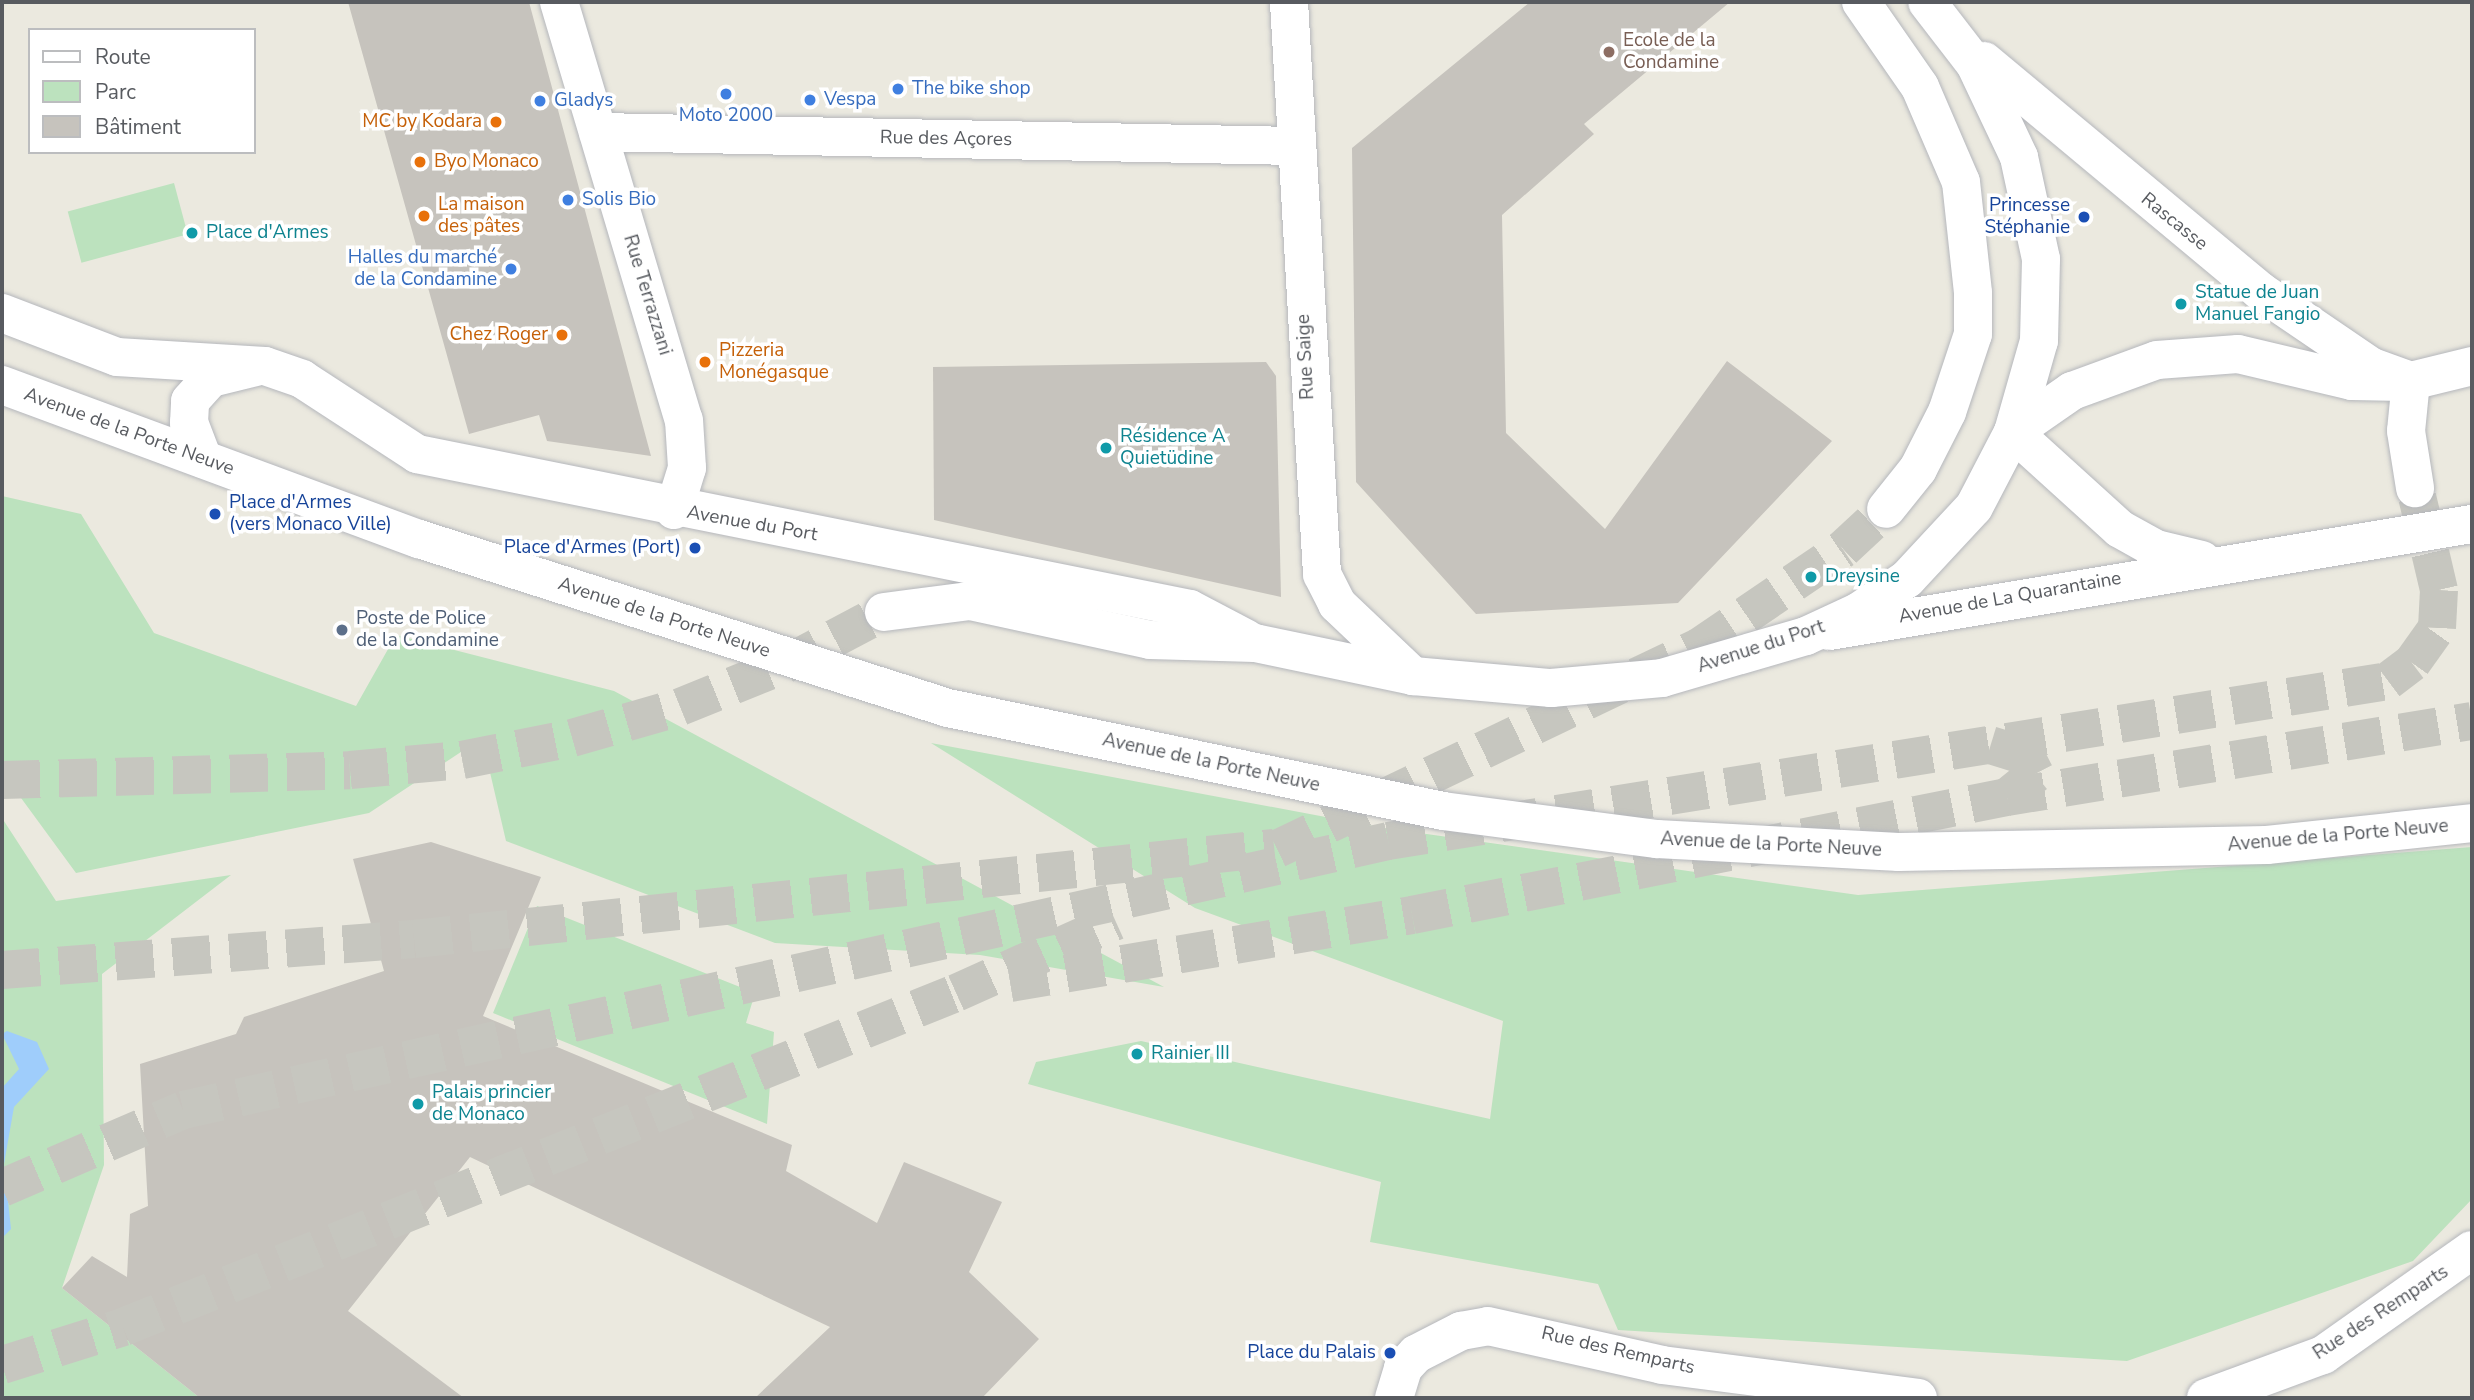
<!DOCTYPE html>
<html>
<head>
<meta charset="utf-8">
<style>
  body { margin:0 }
  #map { position:relative; width:2474px; height:1400px; overflow:hidden; background:#ebe9df; font-family:"Nunito Sans",sans-serif }
  div>[style] { position:absolute }
  .green>* { inset:0; background:#bce2be; transform-origin:0 0 }
  .water>* { inset:0; background:#9fcdfb }
  .building>* { inset:0; background:#c6c3bd }
  .secondary-tunnel>* { height:38px; margin-top:-19px; transform-origin:0; background:repeating-linear-gradient(90deg,#c6c6bf 0 38px,transparent 0 57px) }
  .roads { filter:drop-shadow(0 0 2px #b5b7bc) drop-shadow(0 0 2px #b5b7bc) }
  .street>* { height:38px; margin:-19px; padding:0 19px; transform-origin:19px; border-radius:19px; background:#fff }
  .secondary>* { height:38px; margin:-19px; padding:0 19px; transform-origin:19px; border-radius:19px; background:#fff }
  .dots>* { width:19px; height:19px; translate:-50% -50%; box-sizing:border-box; border:4px solid #fff; border-radius:50% }
  span { translate:-50% -50%; white-space:nowrap; text-align:center; line-height:1.15; -webkit-text-stroke:7px #fff; paint-order:stroke }
  .education-label { font-size:19px; color:#785e54 }
  .left { translate:0 -50%; text-align:left }
  .shop-label { font-size:19px; color:#366cbe }
  .right { translate:-100% -50%; text-align:right }
  .food-label { font-size:19px; color:#c56008 }
  .street-label { font-size:19px; color:#585b60 }
  .transit-label { font-size:19px; color:#164399 }
  .culture-label { font-size:19px; color:#0d838f }
  .service-label { font-size:19px; color:#4e5e75 }
  .frame { position:absolute; inset:0; border:4px solid #585b60; pointer-events:none }
  .legend { position:absolute; left:28px; top:28px; width:228px; height:126px; box-sizing:border-box; background:#fff; border:2px solid #bcbdbf; margin:0; padding:9px 12px; list-style:none; font-size:21px; color:#585b60 }
  .legend li { display:flex; align-items:center; gap:14px; height:35px }
  .legend b { width:35px; border:2px solid #bcbdbf }
</style>
</head>
<body>
<div id="map">
  <div class="green">
    <i style="left:174px;top:183px;width:53px;height:110px;rotate:75deg"></i>
    <i style="clip-path:polygon(2px 496px,81px 514px,154px 633px,356px 706px,396px 635px,614px 691px,1164px 987px,980px 955px,775px 943px,506px 841px,482px 738px,369px 813px,76px 873px,2px 772px)"></i>
    <i style="clip-path:polygon(931px 743px,1384px 828px,1858px 895px,2472px 847px,2472px 1199px,2413px 1261px,2127px 1361px,1618px 1330px,1598px 1284px,1370px 1242px,1381px 1182px,1028px 1084px,1036px 1062px,1141px 1041px,1490px 1119px,1503px 1021px,1195px 908px)"></i>
    <i style="clip-path:polygon(2px 818px,56px 901px,231px 875px,102px 974px,104px 1165px,62px 1288px,200px 1398px,2px 1398px)"></i>
    <i style="clip-path:polygon(537px 906px,755px 993px,746px 1023px,774px 1032px,767px 1124px,493px 1013px)"></i>
  </div>
  <div class="water">
    <i style="clip-path:polygon(7px 1031px,37px 1042px,49px 1069px,14px 1107px,4px 1164px,11px 1229px,4px 1236px,2px 1088px,19px 1069px,2px 1034px)"></i>
  </div>
  <div class="building">
    <i style="clip-path:polygon(348px 2px,529px 2px,651px 456px,547px 441px,539px 415px,469px 434px)"></i>
    <i style="clip-path:polygon(1530px 2px,1730px 2px,1584px 124px,1594px 134px,1502px 215px,1506px 433px,1605px 529px,1727px 361px,1832px 441px,1678px 603px,1476px 614px,1356px 482px,1352px 148px)"></i>
    <i style="clip-path:polygon(1266px 362px,1276px 376px,1281px 597px,934px 520px,933px 367px)"></i>
    <i style="clip-path:polygon(431px 842px,541px 877px,483px 1016px,792px 1145px,786px 1171px,877px 1223px,904px 1162px,1002px 1202px,969px 1272px,1039px 1339px,982px 1398px,755px 1398px,830px 1327px,470px 1157px,348px 1311px,464px 1398px,200px 1398px,62px 1288px,92px 1256px,127px 1277px,130px 1214px,148px 1206px,140px 1064px,236px 1034px,244px 1017px,384px 971px,353px 859px)"></i>
  </div>
  <div class="secondary-tunnel">
    <i style="left:2px;top:780px;width:348px;rotate:-1.6deg"></i>
    <i style="left:350px;top:770px;width:112px;rotate:-5.1deg"></i>
    <i style="left:462px;top:760px;width:112px;rotate:-11.3deg"></i>
    <i style="left:572px;top:738px;width:112px;rotate:-16deg"></i>
    <i style="left:680px;top:707px;width:112px;rotate:-22deg"></i>
    <i style="left:784px;top:665px;width:113px;rotate:-27.9deg"></i>
    <i style="left:2007px;top:797px;width:471px;rotate:-9.3deg"></i>
    <i style="left:1277px;top:849px;width:468px;rotate:-25.6deg"></i>
    <i style="left:1699px;top:647px;width:174px;rotate:-34.2deg"></i>
    <i style="left:1843px;top:549px;width:59px;rotate:-42.9deg"></i>
    <i style="left:2px;top:970px;width:413px;rotate:-4.3deg"></i>
    <i style="left:414px;top:939px;width:865px;rotate:-6.04deg"></i>
    <i style="left:1010px;top:983px;width:408px;rotate:-9.6deg"></i>
    <i style="left:1412px;top:915px;width:607px;rotate:-11.22deg"></i>
    <i style="left:2007px;top:797px;width:36px;rotate:-39deg"></i>
    <i style="left:2035px;top:774px;width:20px;rotate:-117deg"></i>
    <i style="left:2026px;top:756px;width:37px;rotate:-163deg"></i>
    <i style="left:2px;top:1188px;width:197px;rotate:-23.3deg"></i>
    <i style="left:183px;top:1110px;width:1235px;rotate:-12.58deg"></i>
    <i style="left:1388px;top:841px;width:1013px;rotate:-9.09deg"></i>
    <i style="left:2388px;top:681px;width:30px;rotate:-37deg"></i>
    <i style="left:2412px;top:663px;width:43px;rotate:-54.5deg"></i>
    <i style="left:2437px;top:628px;width:38px;rotate:-87deg"></i>
    <i style="left:2439px;top:590px;width:105px;rotate:-103.2deg"></i>
    <i style="left:2px;top:1365px;width:127px;rotate:-17.4deg"></i>
    <i style="left:123px;top:1327px;width:897px;rotate:-21.85deg"></i>
    <i style="left:956px;top:993px;width:175px;rotate:-24.2deg"></i>
  </div>
  <div class="roads">
    <div class="street">
      <i style="left:559px;top:2px;width:436px;rotate:73.4deg"></i>
      <i style="left:684px;top:420px;width:48px;rotate:86.4deg"></i>
      <i style="left:687px;top:468px;width:44px;rotate:107.2deg"></i>
      <i style="left:1289px;top:2px;width:573px;rotate:86.7deg"></i>
      <i style="left:1322px;top:574px;width:34px;rotate:63deg"></i>
      <i style="left:1337px;top:604px;width:105px;rotate:43.5deg"></i>
      <i style="left:598px;top:132px;width:695px;rotate:1.15deg"></i>
      <i style="left:2411px;top:381px;width:63px;rotate:-13.8deg"></i>
      <i style="left:2px;top:385px;width:445px;rotate:20.3deg"></i>
      <i style="left:419px;top:539px;width:555px;rotate:17.72deg"></i>
      <i style="left:948px;top:708px;width:506px;rotate:11.75deg"></i>
      <i style="left:1443px;top:811px;width:216px;rotate:7.5deg"></i>
      <i style="left:1657px;top:839px;width:242px;rotate:3.1deg"></i>
      <i style="left:1899px;top:852px;width:368px;rotate:-1.1deg"></i>
      <i style="left:2267px;top:845px;width:206px;rotate:-6.1deg"></i>
      <i style="left:2013px;top:432px;width:144px;rotate:42.2deg"></i>
      <i style="left:2120px;top:529px;width:41px;rotate:29.1deg"></i>
      <i style="left:2156px;top:549px;width:47px;rotate:13.4deg"></i>
      <i style="left:203px;top:459px;width:39px;rotate:-111deg"></i>
      <i style="left:189px;top:423px;width:22px;rotate:-87deg"></i>
      <i style="left:190px;top:401px;width:31px;rotate:-48deg"></i>
      <i style="left:211px;top:378px;width:46px;rotate:-13.7deg"></i>
      <i style="left:1829px;top:631px;width:652px;rotate:-9.45deg"></i>
      <i style="left:1394px;top:1398px;width:31px;rotate:-73deg"></i>
      <i style="left:1403px;top:1368px;width:19px;rotate:-47deg"></i>
      <i style="left:1416px;top:1354px;width:51px;rotate:-27.1deg"></i>
      <i style="left:1461px;top:1331px;width:27px;rotate:-10deg"></i>
      <i style="left:1488px;top:1326px;width:178px;rotate:12.6deg"></i>
      <i style="left:1662px;top:1365px;width:258px;rotate:7.3deg"></i>
      <i style="left:2206px;top:1398px;width:125px;rotate:-20.2deg"></i>
      <i style="left:2323px;top:1355px;width:182px;rotate:-35.2deg"></i>
    </div>
    <div class="secondary">
      <i style="left:1861px;top:2px;width:103px;rotate:55.2deg"></i>
      <i style="left:1920px;top:87px;width:103px;rotate:66.7deg"></i>
      <i style="left:1961px;top:182px;width:112px;rotate:83.8deg"></i>
      <i style="left:1973px;top:293px;width:41px;rotate:90deg"></i>
      <i style="left:1973px;top:334px;width:82px;rotate:108.4deg"></i>
      <i style="left:1947px;top:412px;width:64px;rotate:117deg"></i>
      <i style="left:1918px;top:469px;width:51px;rotate:128.7deg"></i>
      <i style="left:1984px;top:61px;width:359px;rotate:39.8deg"></i>
      <i style="left:2260px;top:291px;width:135px;rotate:34.2deg"></i>
      <i style="left:2372px;top:367px;width:41px;rotate:19.7deg"></i>
      <i style="left:2px;top:313px;width:123px;rotate:20.9deg"></i>
      <i style="left:117px;top:357px;width:148px;rotate:3.5deg"></i>
      <i style="left:265px;top:366px;width:39px;rotate:19deg"></i>
      <i style="left:302px;top:379px;width:137px;rotate:33.1deg"></i>
      <i style="left:417px;top:454px;width:788px;rotate:11.34deg"></i>
      <i style="left:1190px;top:609px;width:64px;rotate:27.8deg"></i>
      <i style="left:2411px;top:381px;width:50px;rotate:95.7deg"></i>
      <i style="left:2406px;top:431px;width:58px;rotate:81deg"></i>
      <i style="left:2013px;top:432px;width:72px;rotate:-34.8deg"></i>
      <i style="left:2072px;top:391px;width:90px;rotate:-20deg"></i>
      <i style="left:2157px;top:360px;width:81px;rotate:-4.2deg"></i>
      <i style="left:2238px;top:354px;width:117px;rotate:13.3deg"></i>
      <i style="left:2352px;top:381px;width:39px;rotate:1deg"></i>
      <i style="left:884px;top:612px;width:87px;rotate:-7.3deg"></i>
      <i style="left:970px;top:601px;width:184px;rotate:12.2deg"></i>
      <i style="left:1150px;top:640px;width:105px;rotate:1.6deg"></i>
      <i style="left:1255px;top:643px;width:161px;rotate:11.8deg"></i>
      <i style="left:1413px;top:676px;width:139px;rotate:5deg"></i>
      <i style="left:1551px;top:688px;width:111px;rotate:-5.1deg"></i>
      <i style="left:1662px;top:678px;width:150px;rotate:-16.3deg"></i>
      <i style="left:1806px;top:636px;width:57px;rotate:-24.8deg"></i>
      <i style="left:1858px;top:612px;width:59px;rotate:-34deg"></i>
      <i style="left:1907px;top:579px;width:98px;rotate:-47.1deg"></i>
      <i style="left:1974px;top:507px;width:85px;rotate:-62.5deg"></i>
      <i style="left:2013px;top:432px;width:95px;rotate:-74.1deg"></i>
      <i style="left:2039px;top:341px;width:82px;rotate:-88.6deg"></i>
      <i style="left:2041px;top:259px;width:104px;rotate:-102.2deg"></i>
      <i style="left:2019px;top:157px;width:103px;rotate:-115.3deg"></i>
      <i style="left:1975px;top:64px;width:78px;rotate:-127.7deg"></i>
    </div>
  </div>
  <div class="dots">
    <i style="left:1609px;top:52px;background:#8d6e63"></i>
    <i style="left:898px;top:89px;background:#3f7fe0"></i>
    <i style="left:726px;top:94px;background:#3f7fe0"></i>
    <i style="left:810px;top:100px;background:#3f7fe0"></i>
    <i style="left:540px;top:101px;background:#3f7fe0"></i>
    <i style="left:496px;top:122px;background:#e8710a"></i>
    <i style="left:420px;top:162px;background:#e8710a"></i>
    <i style="left:568px;top:200px;background:#3f7fe0"></i>
    <i style="left:424px;top:216px;background:#e8710a"></i>
    <i style="left:2084px;top:217px;background:#1a4fb4"></i>
    <i style="left:192px;top:233px;background:#0f9aa8"></i>
    <i style="left:511px;top:269px;background:#3f7fe0"></i>
    <i style="left:2181px;top:304px;background:#0f9aa8"></i>
    <i style="left:562px;top:335px;background:#e8710a"></i>
    <i style="left:705px;top:362px;background:#e8710a"></i>
    <i style="left:1106px;top:448px;background:#0f9aa8"></i>
    <i style="left:215px;top:514px;background:#1a4fb4"></i>
    <i style="left:695px;top:548px;background:#1a4fb4"></i>
    <i style="left:1811px;top:577px;background:#0f9aa8"></i>
    <i style="left:342px;top:630px;background:#5c6f8a"></i>
    <i style="left:1137px;top:1054px;background:#0f9aa8"></i>
    <i style="left:418px;top:1104px;background:#0f9aa8"></i>
    <i style="left:1390px;top:1353px;background:#1a4fb4"></i>
  </div>
  <div class="education-label">
    <span class="left" style="left:1623px;top:52px">Ecole de la<br>Condamine</span>
  </div>
  <div class="shop-label">
    <span class="left" style="left:912px;top:89px">The bike shop</span>
    <span class="left" style="left:824px;top:100px">Vespa</span>
    <span class="left" style="left:554px;top:101px">Gladys</span>
    <span style="left:726px;top:116px">Moto 2000</span>
    <span class="left" style="left:582px;top:200px">Solis Bio</span>
    <span class="right" style="left:497px;top:269px">Halles du marché<br>de la Condamine</span>
  </div>
  <div class="food-label">
    <span class="right" style="left:482px;top:122px">MC by Kodara</span>
    <span class="left" style="left:434px;top:162px">Byo Monaco</span>
    <span class="left" style="left:438px;top:216px">La maison<br>des pâtes</span>
    <span class="right" style="left:548px;top:335px">Chez Roger</span>
    <span class="left" style="left:719px;top:362px">Pizzeria<br>Monégasque</span>
  </div>
  <div class="street-label">
    <span style="left:946px;top:139px;rotate:1deg">Rue des Açores</span>
    <span style="left:2174px;top:222px;rotate:39deg">Rascasse</span>
    <span style="left:647px;top:295px;rotate:73deg">Rue Terrazzani</span>
    <span style="left:1306px;top:357px;rotate:-93deg">Rue Saige</span>
    <span style="left:129px;top:432px;rotate:20deg">Avenue de la Porte Neuve</span>
    <span style="left:752px;top:524px;rotate:10deg">Avenue du Port</span>
    <span style="left:2010px;top:598px;rotate:-10deg">Avenue de La Quarantaine</span>
    <span style="left:664px;top:618px;rotate:18deg">Avenue de la Porte Neuve</span>
    <span style="left:1761px;top:647px;rotate:-18deg">Avenue du Port</span>
    <span style="left:1211px;top:763px;rotate:12deg">Avenue de la Porte Neuve</span>
    <span style="left:2338px;top:836px;rotate:-5deg">Avenue de la Porte Neuve</span>
    <span style="left:1771px;top:845px;rotate:3deg">Avenue de la Porte Neuve</span>
    <span style="left:2381px;top:1313px;rotate:-33deg">Rue des Remparts</span>
    <span style="left:1618px;top:1351px;rotate:13deg">Rue des Remparts</span>
  </div>
  <div class="transit-label">
    <span class="right" style="left:2070px;top:217px">Princesse<br>Stéphanie</span>
    <span class="left" style="left:229px;top:514px">Place d'Armes<br>(vers Monaco Ville)</span>
    <span class="right" style="left:681px;top:548px">Place d'Armes (Port)</span>
    <span class="right" style="left:1376px;top:1353px">Place du Palais</span>
  </div>
  <div class="culture-label">
    <span class="left" style="left:206px;top:233px">Place d'Armes</span>
    <span class="left" style="left:2195px;top:304px">Statue de Juan<br>Manuel Fangio</span>
    <span class="left" style="left:1120px;top:448px">Résidence A<br>Quietüdine</span>
    <span class="left" style="left:1825px;top:577px">Dreysine</span>
    <span class="left" style="left:1151px;top:1054px">Rainier III</span>
    <span class="left" style="left:432px;top:1104px">Palais princier<br>de Monaco</span>
  </div>
  <div class="service-label">
    <span class="left" style="left:356px;top:630px">Poste de Police<br>de la Condamine</span>
  </div>
  <div class="frame"></div>
  <ul class="legend">
  <li><b style="height:9px;background:#fff"></b>Route</li>
  <li><b style="height:19px;background:#bce2be"></b>Parc</li>
  <li><b style="height:19px;background:#c6c3bd"></b>Bâtiment</li>
  </ul>
</div>
</body>
</html>
